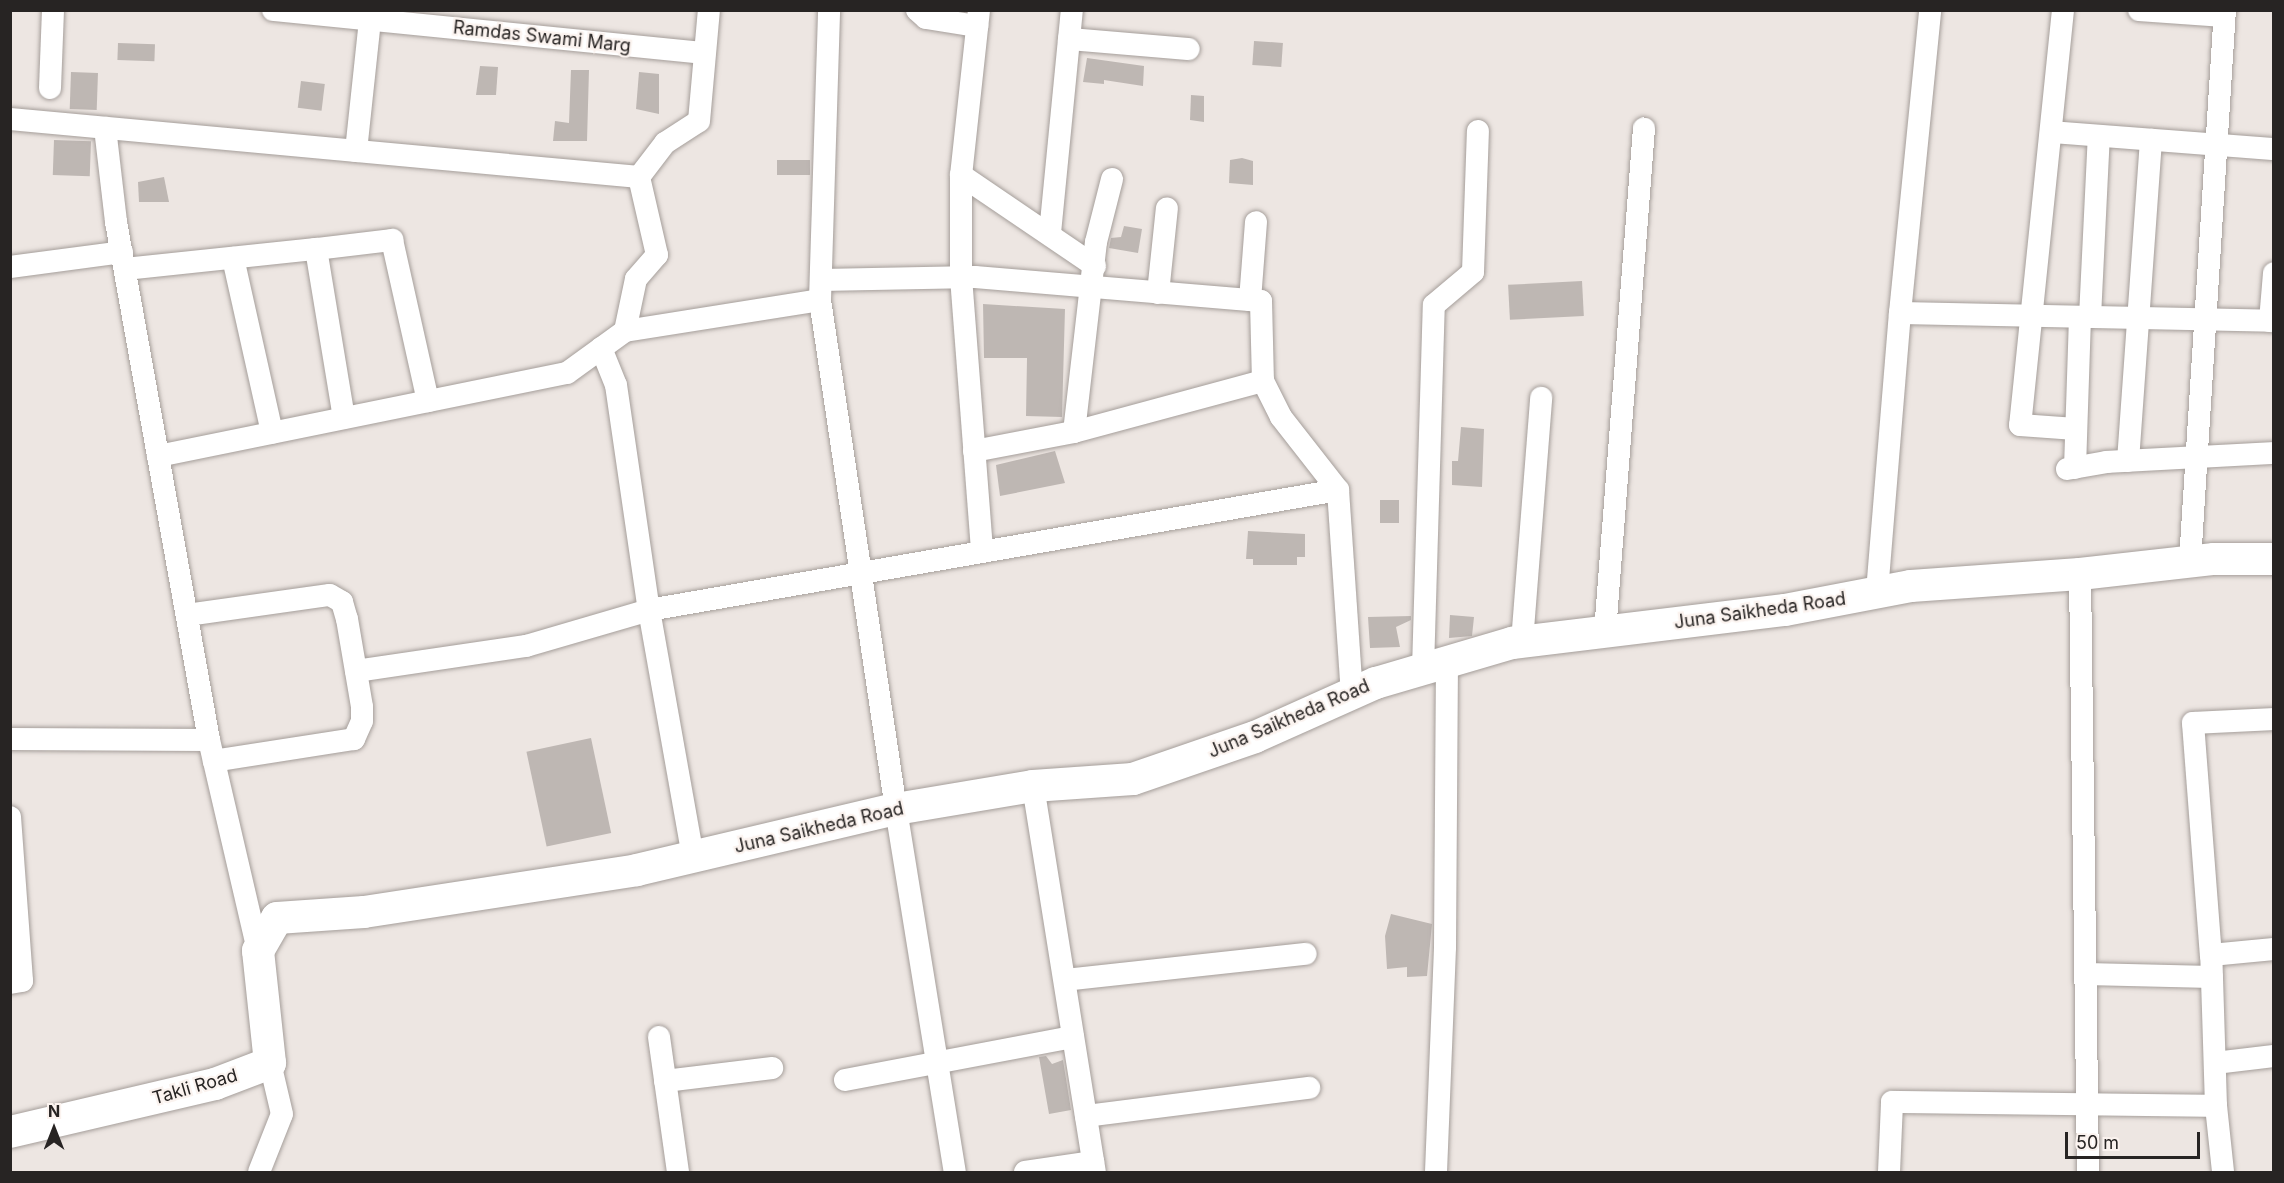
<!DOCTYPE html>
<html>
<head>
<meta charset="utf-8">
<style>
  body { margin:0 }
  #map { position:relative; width:2284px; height:1183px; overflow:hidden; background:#ede6e2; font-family:Inter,sans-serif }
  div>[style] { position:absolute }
  .building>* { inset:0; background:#beb7b3; transform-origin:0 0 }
  .roads { filter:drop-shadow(0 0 2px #a59e9a) drop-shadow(0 0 2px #a59e9a) }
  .street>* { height:22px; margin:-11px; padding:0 11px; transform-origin:11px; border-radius:11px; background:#fff }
  .secondary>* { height:32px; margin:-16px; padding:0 16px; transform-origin:16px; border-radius:16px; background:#fff }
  span { translate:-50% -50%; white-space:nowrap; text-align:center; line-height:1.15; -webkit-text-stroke:4.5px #fbf3ef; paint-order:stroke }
  .street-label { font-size:18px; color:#272423 }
  .frame { position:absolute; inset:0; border:12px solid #272423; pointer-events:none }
  .north { position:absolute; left:24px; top:1099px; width:60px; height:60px; -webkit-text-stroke:4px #fbf3ef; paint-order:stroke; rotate:0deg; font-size:16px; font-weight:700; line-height:24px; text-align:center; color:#272423 }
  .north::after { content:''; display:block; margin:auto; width:21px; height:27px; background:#272423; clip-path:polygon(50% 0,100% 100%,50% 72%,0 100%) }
  .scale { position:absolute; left:2065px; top:1132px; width:135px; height:27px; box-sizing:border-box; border:3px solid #272423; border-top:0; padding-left:8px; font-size:18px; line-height:21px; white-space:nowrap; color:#272423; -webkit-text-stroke:4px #fbf3ef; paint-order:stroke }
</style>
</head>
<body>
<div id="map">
  <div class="building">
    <i style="left:1254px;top:41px;width:29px;height:24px;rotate:4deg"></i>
    <i style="left:118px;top:43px;width:37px;height:17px;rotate:2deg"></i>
    <i style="clip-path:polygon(1087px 58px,1144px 66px,1143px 86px,1104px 80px,1104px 84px,1083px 82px)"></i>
    <i style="clip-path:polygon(480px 66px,498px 67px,496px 95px,476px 95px)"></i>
    <i style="clip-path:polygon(571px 70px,589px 70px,587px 141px,553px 141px,555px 121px,569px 123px)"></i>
    <i style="left:71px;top:72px;width:27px;height:37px;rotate:2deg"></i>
    <i style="clip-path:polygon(639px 72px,659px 74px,659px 114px,636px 109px)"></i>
    <i style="left:301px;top:81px;width:24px;height:27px;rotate:7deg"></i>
    <i style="clip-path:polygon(1191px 95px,1204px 96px,1204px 122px,1190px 120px)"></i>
    <i style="left:54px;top:140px;width:37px;height:35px;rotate:2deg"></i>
    <i style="clip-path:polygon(1242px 158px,1253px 161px,1253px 185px,1229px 183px,1230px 160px)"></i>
    <i style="left:810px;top:160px;width:15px;height:33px;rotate:90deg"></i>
    <i style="clip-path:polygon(164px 177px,169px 202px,139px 202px,138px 182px)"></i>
    <i style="clip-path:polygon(1124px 226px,1142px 229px,1138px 253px,1109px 248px,1111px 238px,1121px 237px)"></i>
    <i style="left:1582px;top:281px;width:35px;height:74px;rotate:87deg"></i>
    <i style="clip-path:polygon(983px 304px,1065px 309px,1062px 417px,1026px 416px,1027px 358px,984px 358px)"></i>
    <i style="clip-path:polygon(1461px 427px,1484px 429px,1482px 487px,1452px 485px,1452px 461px,1458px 461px)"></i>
    <i style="clip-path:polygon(1055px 451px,1065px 483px,1000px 496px,996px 465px)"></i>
    <i style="left:1380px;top:500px;width:19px;height:23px"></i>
    <i style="clip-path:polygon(1248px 531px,1305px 534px,1305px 557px,1297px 557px,1297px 565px,1253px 565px,1253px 559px,1246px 559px)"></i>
    <i style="clip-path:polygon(1450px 615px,1474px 617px,1472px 636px,1449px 638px)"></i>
    <i style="clip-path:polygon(1411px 616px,1411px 620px,1396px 627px,1400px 647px,1370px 648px,1368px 617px)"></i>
    <i style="left:591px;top:738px;width:97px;height:66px;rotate:78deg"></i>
    <i style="clip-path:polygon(1391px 914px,1432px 924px,1427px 976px,1407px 977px,1407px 967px,1387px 969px,1385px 936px)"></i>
    <i style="clip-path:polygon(1046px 1056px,1052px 1064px,1063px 1060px,1071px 1110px,1049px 1114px,1039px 1057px)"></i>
  </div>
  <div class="roads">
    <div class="street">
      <i style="left:273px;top:10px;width:433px;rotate:5.7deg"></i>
      <i style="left:917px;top:10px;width:12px;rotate:42deg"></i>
      <i style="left:926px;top:18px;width:52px;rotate:8.9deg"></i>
      <i style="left:979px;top:10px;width:166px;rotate:96.2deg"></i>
      <i style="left:961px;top:175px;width:102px;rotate:90deg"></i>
      <i style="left:961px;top:277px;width:275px;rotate:85.6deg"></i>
      <i style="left:2063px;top:10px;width:417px;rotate:95.9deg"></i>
      <i style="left:2020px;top:425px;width:56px;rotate:4.1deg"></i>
      <i style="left:2139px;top:10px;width:85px;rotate:4deg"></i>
      <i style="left:1069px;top:39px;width:120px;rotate:4.8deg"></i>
      <i style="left:50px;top:88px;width:78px;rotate:-87.8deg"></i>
      <i style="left:10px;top:119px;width:632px;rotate:5.27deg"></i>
      <i style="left:639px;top:177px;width:43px;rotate:-52.6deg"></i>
      <i style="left:665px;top:143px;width:40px;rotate:-32.9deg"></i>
      <i style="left:699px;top:121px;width:111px;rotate:-84.9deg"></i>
      <i style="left:105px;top:128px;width:95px;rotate:83.3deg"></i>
      <i style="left:116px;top:222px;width:526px;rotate:79.82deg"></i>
      <i style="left:2051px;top:132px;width:224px;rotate:4.4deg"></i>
      <i style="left:356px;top:151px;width:132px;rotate:-83.9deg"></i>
      <i style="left:961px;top:175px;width:162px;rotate:34.2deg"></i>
      <i style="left:1050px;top:233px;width:224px;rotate:-84.4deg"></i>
      <i style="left:316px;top:249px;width:77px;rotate:-6.8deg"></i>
      <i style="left:392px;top:240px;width:165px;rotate:77.4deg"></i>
      <i style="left:233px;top:258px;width:179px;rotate:77.4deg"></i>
      <i style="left:10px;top:267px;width:113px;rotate:-7.6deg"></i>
      <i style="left:125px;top:269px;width:192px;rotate:-6deg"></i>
      <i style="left:316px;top:249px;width:171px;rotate:80.6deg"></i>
      <i style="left:821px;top:280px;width:154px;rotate:-1.1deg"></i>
      <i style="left:975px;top:277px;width:287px;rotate:4.8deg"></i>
      <i style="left:1261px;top:301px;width:80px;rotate:88.6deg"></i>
      <i style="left:1263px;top:381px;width:40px;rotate:63.4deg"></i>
      <i style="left:1281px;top:417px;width:93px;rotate:52deg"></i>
      <i style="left:1338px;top:490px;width:203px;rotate:86.1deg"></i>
      <i style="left:1158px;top:293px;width:85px;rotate:-84deg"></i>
      <i style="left:820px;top:300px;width:515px;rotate:81.51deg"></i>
      <i style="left:896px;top:809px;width:368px;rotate:80.8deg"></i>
      <i style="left:1250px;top:300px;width:78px;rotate:-85.6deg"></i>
      <i style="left:1900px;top:313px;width:374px;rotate:1.2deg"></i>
      <i style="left:2090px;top:317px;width:181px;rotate:-87.2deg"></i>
      <i style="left:2270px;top:321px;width:48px;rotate:-85.2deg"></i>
      <i style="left:625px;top:331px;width:53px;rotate:-78.1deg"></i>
      <i style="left:636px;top:279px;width:32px;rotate:-49deg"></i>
      <i style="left:657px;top:255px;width:80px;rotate:-103deg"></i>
      <i style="left:601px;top:348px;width:40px;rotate:68deg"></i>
      <i style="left:616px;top:385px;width:227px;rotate:81.7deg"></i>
      <i style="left:649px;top:610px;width:699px;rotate:-9.88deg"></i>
      <i style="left:1074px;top:432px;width:191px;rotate:-83.4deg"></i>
      <i style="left:1096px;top:242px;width:65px;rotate:-75.7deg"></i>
      <i style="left:974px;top:451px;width:102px;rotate:-10.8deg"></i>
      <i style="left:1074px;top:432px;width:196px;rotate:-15.1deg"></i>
      <i style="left:158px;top:456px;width:417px;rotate:-11.5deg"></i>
      <i style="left:567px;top:373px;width:72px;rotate:-35.9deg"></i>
      <i style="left:625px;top:331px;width:197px;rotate:-9deg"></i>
      <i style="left:820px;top:300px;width:290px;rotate:-88.2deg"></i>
      <i style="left:2128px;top:461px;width:322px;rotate:-85.9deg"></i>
      <i style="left:2075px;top:468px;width:151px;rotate:-88.1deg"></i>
      <i style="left:2067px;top:469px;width:41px;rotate:-9.9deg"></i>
      <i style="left:2107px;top:462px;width:167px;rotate:-3.1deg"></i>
      <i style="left:2190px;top:561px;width:552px;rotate:-86.37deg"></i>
      <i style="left:2080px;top:574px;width:598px;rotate:89.23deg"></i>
      <i style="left:1877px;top:592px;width:280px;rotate:-85.3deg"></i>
      <i style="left:1900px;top:313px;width:304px;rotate:-84.3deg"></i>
      <i style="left:187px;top:615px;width:144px;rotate:-8deg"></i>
      <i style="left:330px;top:595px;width:14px;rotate:30deg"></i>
      <i style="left:342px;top:602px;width:18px;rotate:74deg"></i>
      <i style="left:347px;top:619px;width:89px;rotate:80.3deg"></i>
      <i style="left:362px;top:707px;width:14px;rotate:90deg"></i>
      <i style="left:362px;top:721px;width:20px;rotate:114deg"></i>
      <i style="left:354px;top:739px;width:142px;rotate:171.1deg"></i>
      <i style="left:1605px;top:632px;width:505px;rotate:-85.57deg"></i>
      <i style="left:1522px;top:642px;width:245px;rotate:-85.5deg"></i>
      <i style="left:1423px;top:669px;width:364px;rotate:-88.3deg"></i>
      <i style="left:1434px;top:305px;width:51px;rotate:-40.2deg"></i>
      <i style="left:1473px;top:272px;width:141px;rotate:-88deg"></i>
      <i style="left:356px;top:671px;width:172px;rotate:-8.4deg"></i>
      <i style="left:526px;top:646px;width:128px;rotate:-16.3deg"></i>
      <i style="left:649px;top:610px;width:251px;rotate:79.9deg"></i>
      <i style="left:2274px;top:719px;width:81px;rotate:177.2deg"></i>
      <i style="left:2193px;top:723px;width:233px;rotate:85.6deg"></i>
      <i style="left:2211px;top:955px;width:63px;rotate:-5.4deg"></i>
      <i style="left:10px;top:739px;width:199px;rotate:0.3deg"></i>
      <i style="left:209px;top:740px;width:217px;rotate:76.9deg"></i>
      <i style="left:1033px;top:786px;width:391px;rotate:80.9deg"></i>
      <i style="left:10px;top:817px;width:164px;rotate:85.8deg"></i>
      <i style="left:22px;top:981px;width:12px;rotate:171deg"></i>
      <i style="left:2086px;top:974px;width:126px;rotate:1.4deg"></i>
      <i style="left:1065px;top:980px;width:242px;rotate:-6.2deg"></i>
      <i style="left:659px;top:1037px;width:136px;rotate:82deg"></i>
      <i style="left:2215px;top:1063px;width:59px;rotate:-6.8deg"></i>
      <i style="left:845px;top:1080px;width:232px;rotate:-10.7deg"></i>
      <i style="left:665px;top:1081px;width:108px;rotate:-6.9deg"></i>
      <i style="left:2216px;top:1106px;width:66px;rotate:83.9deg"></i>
      <i style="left:1086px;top:1116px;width:225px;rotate:-7.2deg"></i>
      <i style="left:259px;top:1172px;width:62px;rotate:-68.4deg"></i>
      <i style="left:282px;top:1114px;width:52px;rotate:-103.2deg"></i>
      <i style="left:1025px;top:1172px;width:69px;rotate:-8.4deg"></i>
      <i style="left:1436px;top:1172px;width:225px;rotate:-87.7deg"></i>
      <i style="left:1445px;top:947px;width:285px;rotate:-89.6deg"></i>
      <i style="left:1889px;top:1172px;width:70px;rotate:-87.5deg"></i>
      <i style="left:1892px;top:1102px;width:324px;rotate:0.7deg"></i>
      <i style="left:2216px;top:1106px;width:155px;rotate:-91.8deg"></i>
    </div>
    <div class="secondary">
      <i style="left:10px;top:1132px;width:211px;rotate:-13.2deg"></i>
      <i style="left:215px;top:1084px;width:59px;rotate:-20.9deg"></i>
      <i style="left:270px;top:1063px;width:113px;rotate:-96.1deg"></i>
      <i style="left:258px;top:951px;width:38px;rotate:-60deg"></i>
      <i style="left:277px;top:918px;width:87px;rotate:-3.9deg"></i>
      <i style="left:364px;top:912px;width:276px;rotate:-8.7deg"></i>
      <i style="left:637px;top:870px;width:266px;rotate:-13.3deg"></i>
      <i style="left:896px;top:809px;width:139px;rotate:-9.5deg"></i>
      <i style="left:1033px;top:786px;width:100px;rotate:-4deg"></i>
      <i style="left:1133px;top:779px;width:129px;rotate:-19deg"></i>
      <i style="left:1255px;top:737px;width:133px;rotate:-24.1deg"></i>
      <i style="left:1376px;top:683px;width:142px;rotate:-16.4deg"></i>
      <i style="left:1512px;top:643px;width:275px;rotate:-6.9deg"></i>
      <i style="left:1785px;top:610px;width:128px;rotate:-10.8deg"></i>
      <i style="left:1911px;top:586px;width:169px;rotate:-4.1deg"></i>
      <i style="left:2080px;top:574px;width:135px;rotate:-6.4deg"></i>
      <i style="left:2214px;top:559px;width:60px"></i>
    </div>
  </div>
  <div class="street-label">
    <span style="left:542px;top:37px;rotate:6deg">Ramdas Swami Marg</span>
    <span style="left:1760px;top:611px;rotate:-8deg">Juna Saikheda Road</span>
    <span style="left:1289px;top:719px;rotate:-23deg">Juna Saikheda Road</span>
    <span style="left:819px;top:828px;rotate:-13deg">Juna Saikheda Road</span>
    <span style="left:195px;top:1087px;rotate:-16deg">Takli Road</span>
  </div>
  <div class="frame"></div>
  <div class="north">N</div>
  <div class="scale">50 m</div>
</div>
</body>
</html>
